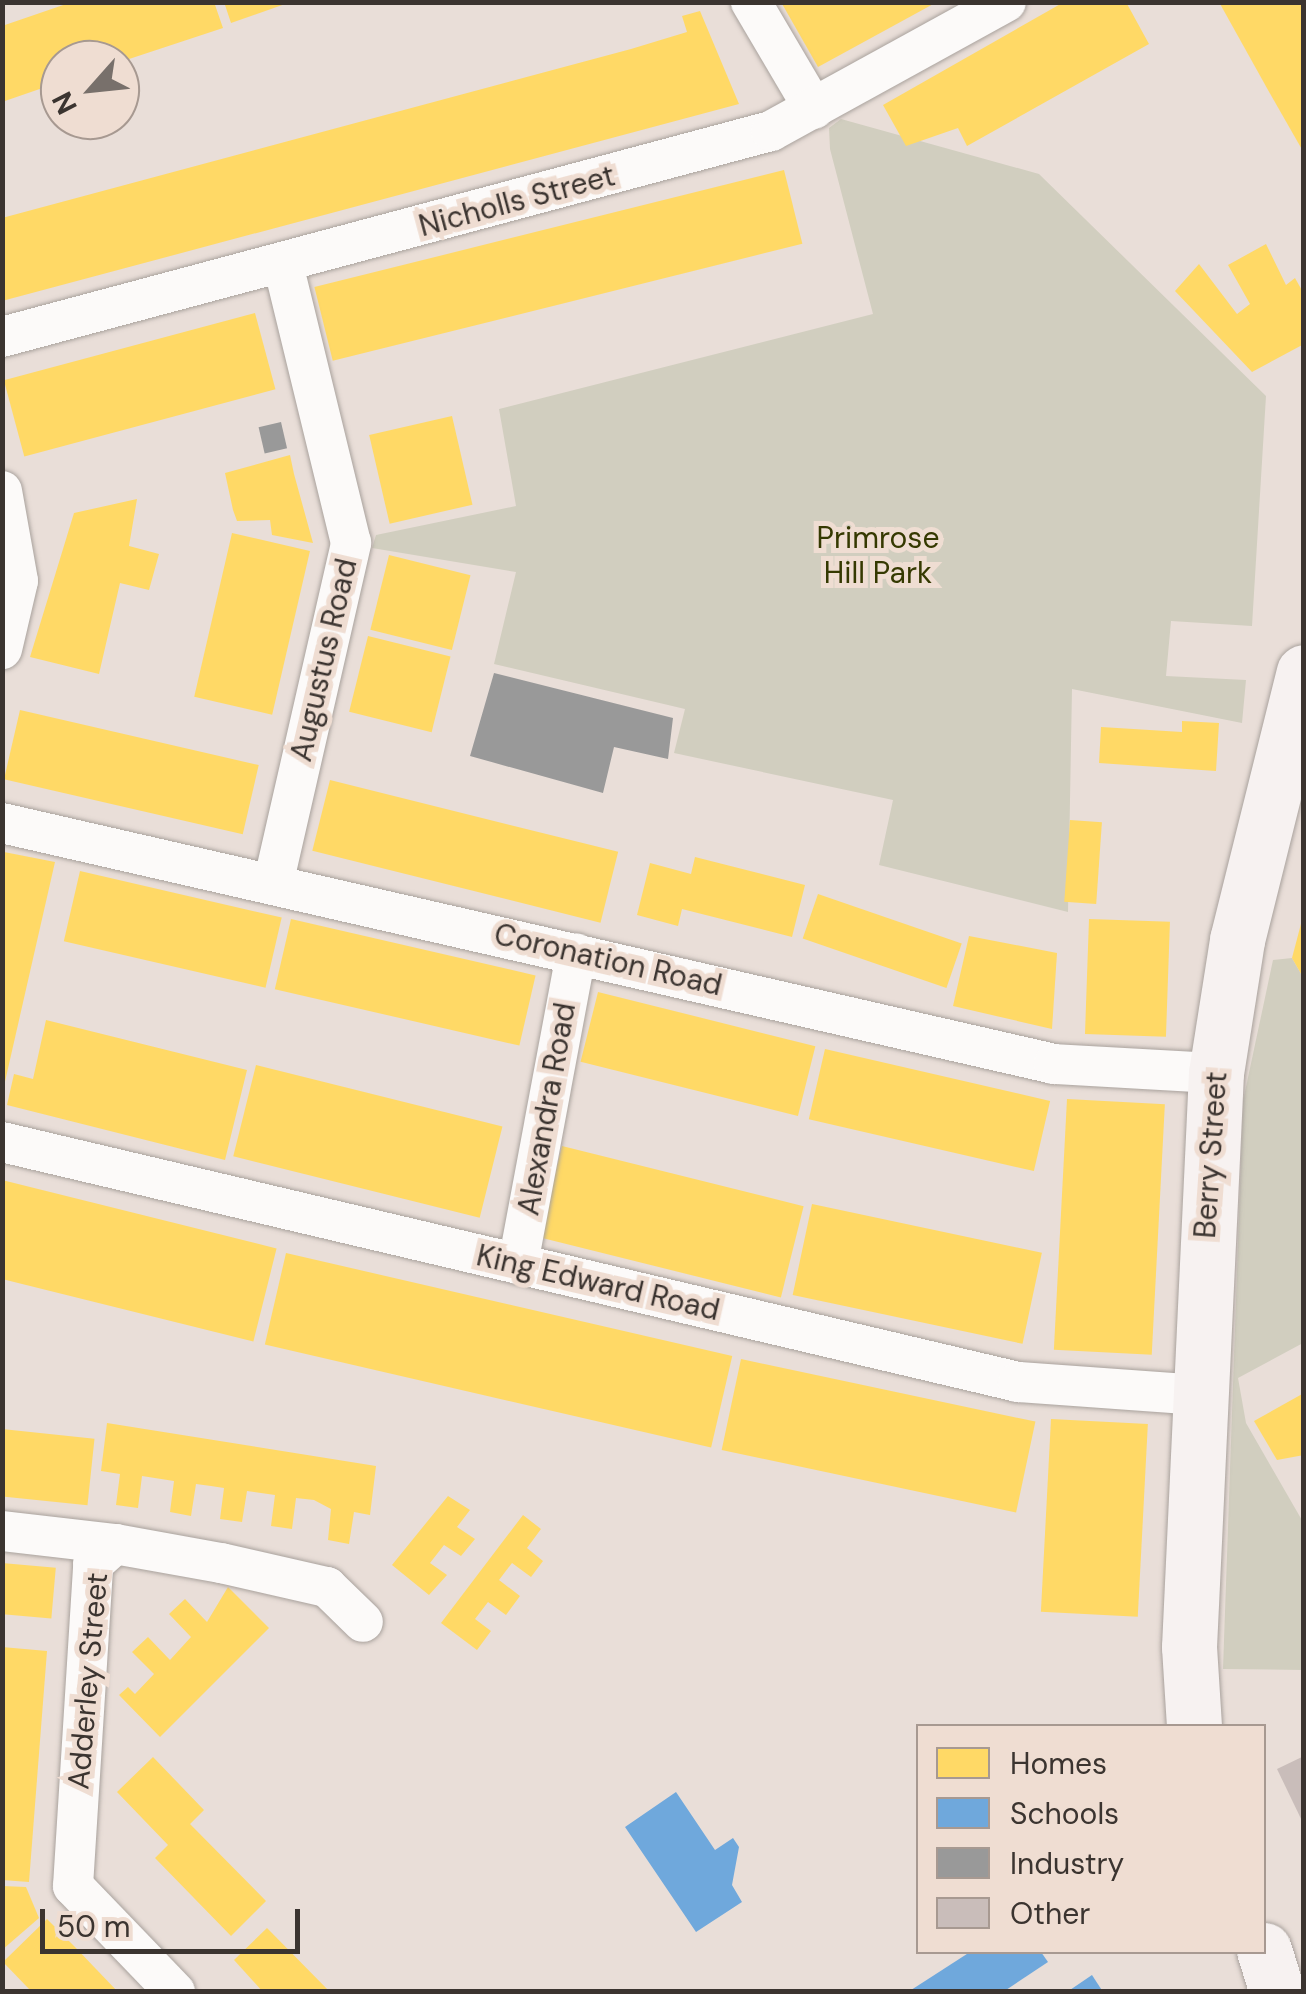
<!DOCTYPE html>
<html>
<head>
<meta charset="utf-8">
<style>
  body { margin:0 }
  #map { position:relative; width:1306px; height:1994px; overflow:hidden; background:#e9ded8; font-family:"DM Sans",sans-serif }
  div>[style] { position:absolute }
  .green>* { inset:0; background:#d1cebf }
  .homes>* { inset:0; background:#ffd966; transform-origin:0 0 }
  .schools>* { inset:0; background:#6fa8dc }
  .industry>* { inset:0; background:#999; transform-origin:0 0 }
  .building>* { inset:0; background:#c9bdba }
  .roads { filter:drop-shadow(0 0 2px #a9a29d) drop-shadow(0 0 2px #a9a29d) }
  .street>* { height:40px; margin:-20px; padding:0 20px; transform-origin:20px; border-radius:20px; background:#fcfaf9 }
  .secondary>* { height:55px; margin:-27.5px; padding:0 27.5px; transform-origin:27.5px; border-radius:27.5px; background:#f7f2f1 }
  span { translate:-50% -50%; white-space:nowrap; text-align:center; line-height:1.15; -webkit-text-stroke:10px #efddd2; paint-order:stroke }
  .street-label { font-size:30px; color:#3b3430 }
  .park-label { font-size:30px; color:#353901 }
  .frame { position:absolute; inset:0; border:5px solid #3b3430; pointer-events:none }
  .legend { position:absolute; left:916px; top:1724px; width:350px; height:230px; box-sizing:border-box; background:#efddd2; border:2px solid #a79991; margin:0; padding:12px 18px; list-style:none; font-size:30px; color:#3b3430 }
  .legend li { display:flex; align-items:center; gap:20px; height:50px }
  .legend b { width:50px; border:2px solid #a79991 }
  .north { position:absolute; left:40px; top:40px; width:100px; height:100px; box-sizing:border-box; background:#efddd2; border:2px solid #a79991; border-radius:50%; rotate:243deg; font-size:28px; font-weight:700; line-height:40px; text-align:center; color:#3b3430 }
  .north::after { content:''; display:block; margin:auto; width:35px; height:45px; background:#78706b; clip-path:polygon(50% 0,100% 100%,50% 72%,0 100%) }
  .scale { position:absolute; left:40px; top:1909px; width:260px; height:45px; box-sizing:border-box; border:5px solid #3b3430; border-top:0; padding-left:12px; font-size:30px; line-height:35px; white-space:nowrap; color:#3b3430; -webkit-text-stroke:8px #efddd2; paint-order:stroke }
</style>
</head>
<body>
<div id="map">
  <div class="green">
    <i style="clip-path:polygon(841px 119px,1039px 174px,1266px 396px,1252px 626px,1171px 621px,1166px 676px,1246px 680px,1242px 723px,1072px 689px,1068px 912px,879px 865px,893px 800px,674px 753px,685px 709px,494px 664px,516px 572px,372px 548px,376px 535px,516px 506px,499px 409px,873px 314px,830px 149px,829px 128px)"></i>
    <i style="clip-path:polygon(1292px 958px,1304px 979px,1303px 1343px,1238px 1378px,1246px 1423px,1303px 1522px,1303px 1670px,1223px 1669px,1243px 1101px,1273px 960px)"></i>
  </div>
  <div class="homes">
    <i style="clip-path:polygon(72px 2px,214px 2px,223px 28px,120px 62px,60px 60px,60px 82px,2px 102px,2px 26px)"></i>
    <i style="clip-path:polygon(224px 2px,288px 2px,288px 3px,231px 23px)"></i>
    <i style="clip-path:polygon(781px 2px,937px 2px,818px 67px)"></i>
    <i style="clip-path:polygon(1064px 2px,1126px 2px,1149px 44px,967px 146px,958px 128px,906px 146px,883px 105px)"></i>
    <i style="clip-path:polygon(1219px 2px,1304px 2px,1304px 153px,1268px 90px)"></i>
    <i style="clip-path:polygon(700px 11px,739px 104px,2px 301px,2px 218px,631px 49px,687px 32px,682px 16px)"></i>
    <i style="left:784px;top:170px;width:76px;height:484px;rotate:76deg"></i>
    <i style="clip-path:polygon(1266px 244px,1286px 285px,1295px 278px,1304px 294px,1304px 344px,1252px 372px,1175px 291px,1199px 264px,1237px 314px,1250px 304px,1228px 265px)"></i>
    <i style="left:255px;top:313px;width:79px;height:260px;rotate:75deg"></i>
    <i style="left:452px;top:416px;width:91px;height:85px;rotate:77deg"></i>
    <i style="clip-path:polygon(290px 455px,294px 474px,313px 543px,272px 535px,270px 520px,237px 521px,233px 510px,225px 473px)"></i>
    <i style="clip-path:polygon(137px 499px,129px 546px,159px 554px,149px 590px,120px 583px,99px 674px,30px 657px,74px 513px)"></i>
    <i style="left:232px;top:533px;width:80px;height:168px;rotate:13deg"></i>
    <i style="left:389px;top:555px;width:84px;height:77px;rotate:14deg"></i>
    <i style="left:368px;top:636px;width:85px;height:78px;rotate:14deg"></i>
    <i style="left:20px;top:710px;width:245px;height:71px;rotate:13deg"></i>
    <i style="clip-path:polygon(1182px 721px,1219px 723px,1216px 771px,1099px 763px,1101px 727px,1182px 732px)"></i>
    <i style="left:330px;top:780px;width:297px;height:73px;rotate:14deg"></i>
    <i style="left:1070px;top:820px;width:32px;height:82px;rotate:4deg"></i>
    <i style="clip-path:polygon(4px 852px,55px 862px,4px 1086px,2px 859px)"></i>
    <i style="clip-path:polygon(695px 857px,805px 885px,792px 937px,682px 909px,678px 926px,637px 915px,650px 863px,691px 874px)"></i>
    <i style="left:80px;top:871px;width:207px;height:72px;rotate:13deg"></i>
    <i style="left:818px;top:894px;width:152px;height:47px;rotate:19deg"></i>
    <i style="left:291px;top:919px;width:251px;height:72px;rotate:13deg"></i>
    <i style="left:1089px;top:919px;width:81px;height:115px;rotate:2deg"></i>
    <i style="clip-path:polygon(1302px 920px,1304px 920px,1304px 979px,1292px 958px)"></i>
    <i style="clip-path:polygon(969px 936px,1057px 953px,1052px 1029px,953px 1006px)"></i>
    <i style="left:598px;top:992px;width:224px;height:72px;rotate:14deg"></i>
    <i style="clip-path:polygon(46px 1020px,247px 1070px,225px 1160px,7px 1105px,14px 1074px,33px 1079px)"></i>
    <i style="left:825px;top:1049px;width:231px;height:72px;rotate:13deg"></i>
    <i style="left:256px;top:1065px;width:254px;height:94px;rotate:14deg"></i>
    <i style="left:1067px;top:1099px;width:98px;height:251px;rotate:3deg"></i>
    <i style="left:562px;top:1146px;width:249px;height:94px;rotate:14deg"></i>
    <i style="left:2px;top:1180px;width:283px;height:96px;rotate:14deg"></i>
    <i style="left:812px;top:1204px;width:235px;height:93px;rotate:12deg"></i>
    <i style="left:286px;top:1253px;width:458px;height:94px;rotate:13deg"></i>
    <i style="left:741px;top:1359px;width:301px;height:93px;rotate:12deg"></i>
    <i style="clip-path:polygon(1304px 1393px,1304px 1455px,1277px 1460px,1254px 1421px)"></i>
    <i style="left:1051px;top:1419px;width:97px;height:193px;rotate:3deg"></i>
    <i style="clip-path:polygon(107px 1423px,376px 1466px,370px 1515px,354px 1512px,349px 1544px,328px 1540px,331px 1509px,314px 1500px,296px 1498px,292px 1529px,271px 1526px,275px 1495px,247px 1491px,242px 1522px,220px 1519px,224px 1488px,211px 1486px,196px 1484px,191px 1516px,170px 1512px,174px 1481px,142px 1476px,138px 1508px,116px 1505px,120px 1474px,101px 1471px)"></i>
    <i style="left:2px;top:1429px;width:93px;height:67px;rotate:6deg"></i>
    <i style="clip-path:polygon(448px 1496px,470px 1510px,457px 1527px,475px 1539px,461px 1556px,444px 1545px,430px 1563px,447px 1575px,429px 1595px,392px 1565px)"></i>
    <i style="clip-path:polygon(523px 1515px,541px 1529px,527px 1548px,543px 1561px,531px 1577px,512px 1563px,499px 1580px,520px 1596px,506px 1615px,488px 1602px,475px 1619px,491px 1631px,477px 1650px,441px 1623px)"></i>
    <i style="left:2px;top:1563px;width:54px;height:51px;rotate:5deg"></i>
    <i style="clip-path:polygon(228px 1587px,269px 1628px,160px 1737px,119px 1695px,128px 1687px,135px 1694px,154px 1674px,132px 1652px,148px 1637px,170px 1660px,191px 1637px,169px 1614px,185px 1599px,207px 1622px)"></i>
    <i style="clip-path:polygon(2px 1647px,47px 1651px,29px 1882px,2px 1880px)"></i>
    <i style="clip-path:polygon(153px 1757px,204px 1810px,190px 1824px,266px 1901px,231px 1936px,155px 1858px,168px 1845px,117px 1792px)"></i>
    <i style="clip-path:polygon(2px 1886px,26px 1887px,39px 1918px,2px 1950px)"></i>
    <i style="clip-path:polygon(47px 1919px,75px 1947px,118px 1992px,30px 1990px,3px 1962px)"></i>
    <i style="clip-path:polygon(267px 1928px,330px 1992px,263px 1992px,234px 1960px)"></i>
  </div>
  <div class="schools">
    <i style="clip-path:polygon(676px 1792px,715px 1850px,733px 1838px,739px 1847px,732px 1885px,742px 1902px,696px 1932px,625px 1827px)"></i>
    <i style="clip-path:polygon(970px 1952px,1041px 1952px,1048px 1962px,1003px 1992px,908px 1992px)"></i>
    <i style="clip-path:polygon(1092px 1975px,1103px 1992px,1067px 1992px)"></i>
  </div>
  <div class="industry">
    <i style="left:281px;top:422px;width:27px;height:23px;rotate:77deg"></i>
    <i style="clip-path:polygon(494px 673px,673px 718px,668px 759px,614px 747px,603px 793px,470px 756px)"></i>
  </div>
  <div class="building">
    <i style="clip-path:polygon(1304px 1756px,1304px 1825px,1277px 1769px)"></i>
  </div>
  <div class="roads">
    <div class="street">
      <i style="left:751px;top:2px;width:124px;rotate:59.5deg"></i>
      <i style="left:2px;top:337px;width:796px;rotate:-15deg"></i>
      <i style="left:771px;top:131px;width:268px;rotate:-28.8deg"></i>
      <i style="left:2px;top:491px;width:91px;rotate:79.9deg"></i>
      <i style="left:18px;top:581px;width:70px;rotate:103.2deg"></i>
      <i style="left:2px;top:823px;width:1079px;rotate:12.9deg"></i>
      <i style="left:1054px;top:1064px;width:162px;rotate:3.2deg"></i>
      <i style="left:274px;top:880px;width:346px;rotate:-77.1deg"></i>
      <i style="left:351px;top:543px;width:286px;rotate:-103.7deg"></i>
      <i style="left:2px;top:1142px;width:1044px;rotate:13.29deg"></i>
      <i style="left:1018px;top:1382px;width:180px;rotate:4.1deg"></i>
      <i style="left:518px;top:1264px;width:316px;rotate:-79.4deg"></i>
      <i style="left:2px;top:1531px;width:114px;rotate:6.6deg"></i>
      <i style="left:175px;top:1992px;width:147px;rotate:-133.9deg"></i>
      <i style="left:73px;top:1886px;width:323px;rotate:-86.4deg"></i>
      <i style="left:93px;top:1564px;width:30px;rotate:-42deg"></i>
      <i style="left:115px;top:1544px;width:108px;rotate:10.2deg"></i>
      <i style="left:221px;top:1563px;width:109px;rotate:12.8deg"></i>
      <i style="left:327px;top:1587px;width:50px;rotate:44.2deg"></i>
    </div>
    <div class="secondary">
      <i style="left:1194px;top:1726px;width:79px;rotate:-93.6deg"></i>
      <i style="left:1189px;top:1647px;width:575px;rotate:-87.31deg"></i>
      <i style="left:1216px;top:1073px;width:135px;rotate:-81deg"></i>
      <i style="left:1237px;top:940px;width:276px;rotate:-76deg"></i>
      <i style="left:1264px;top:1950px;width:44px;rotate:72.8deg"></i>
    </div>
  </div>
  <div class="street-label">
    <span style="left:517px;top:201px;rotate:-15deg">Nicholls Street</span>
    <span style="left:324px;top:660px;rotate:-77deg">Augustus Road</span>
    <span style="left:608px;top:960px;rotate:13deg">Coronation Road</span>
    <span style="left:547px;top:1109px;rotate:-80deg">Alexandra Road</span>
    <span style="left:1211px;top:1155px;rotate:-86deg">Berry Street</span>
    <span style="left:598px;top:1283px;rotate:13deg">King Edward Road</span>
    <span style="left:88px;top:1681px;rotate:-85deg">Adderley Street</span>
  </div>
  <div class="park-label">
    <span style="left:878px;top:555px">Primrose<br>Hill Park</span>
  </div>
  <div class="frame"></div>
  <ul class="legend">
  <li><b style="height:28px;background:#ffd966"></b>Homes</li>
  <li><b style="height:28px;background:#6fa8dc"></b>Schools</li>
  <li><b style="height:28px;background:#999"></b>Industry</li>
  <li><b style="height:28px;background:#c9bdba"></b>Other</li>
  </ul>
  <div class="north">N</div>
  <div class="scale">50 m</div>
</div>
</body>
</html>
